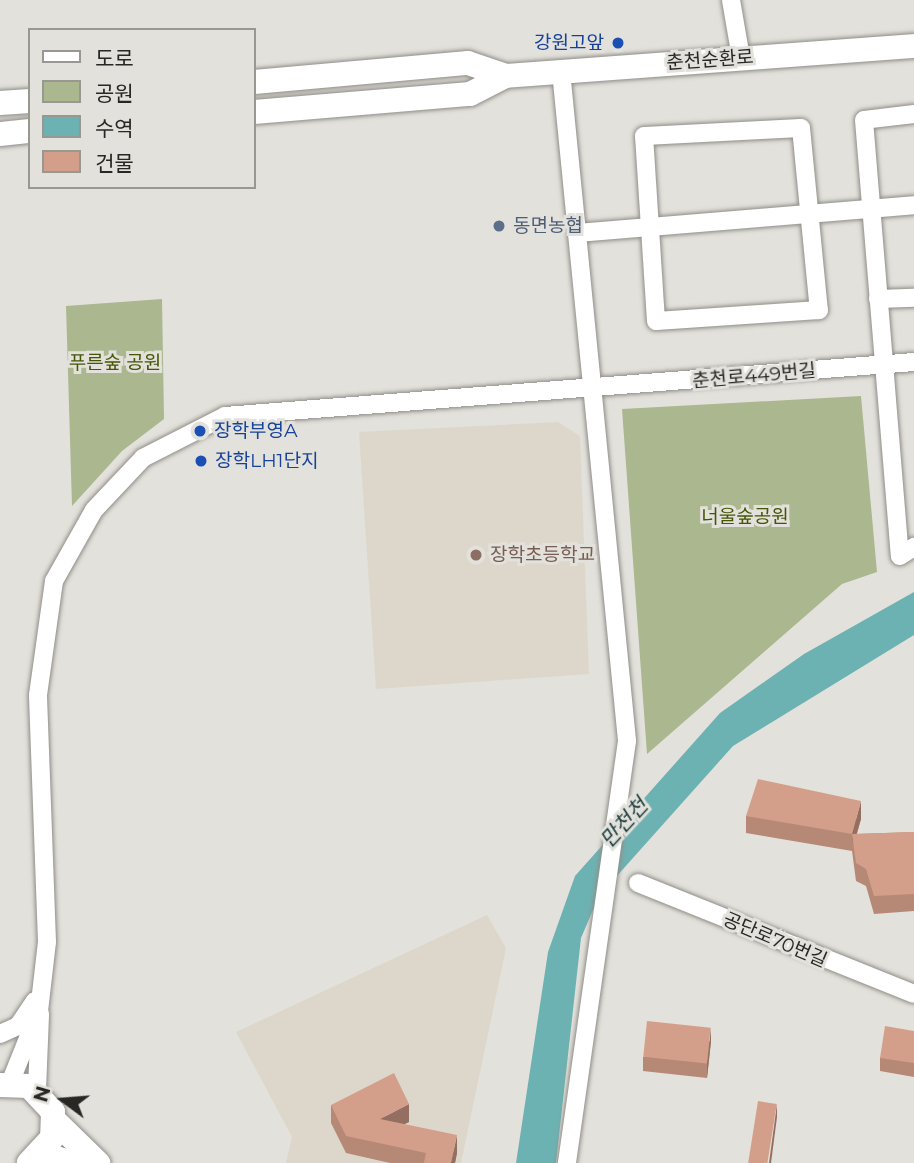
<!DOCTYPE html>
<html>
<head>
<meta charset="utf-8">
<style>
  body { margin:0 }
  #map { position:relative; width:914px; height:1163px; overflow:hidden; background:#e3e1db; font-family:Montserrat,"Noto Sans KR",sans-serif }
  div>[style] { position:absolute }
  .built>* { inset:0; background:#dcd7ca }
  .green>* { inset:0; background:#aab78f }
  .water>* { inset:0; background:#6db2b2 }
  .roads { filter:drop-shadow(0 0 2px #908d88) drop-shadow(0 0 2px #908d88) }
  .street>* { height:18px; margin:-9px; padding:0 9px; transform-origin:9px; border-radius:9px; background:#fff }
  .secondary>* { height:24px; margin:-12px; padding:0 12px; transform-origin:12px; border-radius:12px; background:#fff }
  .wall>* { inset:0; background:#b68977 }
  .shaded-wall>* { inset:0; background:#946f61 }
  .building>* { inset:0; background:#d49f8a; transform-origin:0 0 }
  .dots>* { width:19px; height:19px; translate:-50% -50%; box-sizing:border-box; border:4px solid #e3e1db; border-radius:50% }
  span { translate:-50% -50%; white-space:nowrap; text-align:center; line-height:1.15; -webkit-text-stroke:6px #e3e1db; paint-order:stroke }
  .transit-label { font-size:19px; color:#164399 }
  .right { translate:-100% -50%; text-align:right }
  .left { translate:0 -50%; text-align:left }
  .street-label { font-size:19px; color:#282725 }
  .service-label { font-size:19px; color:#4e5e75 }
  .park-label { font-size:19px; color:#455604 }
  .education-label { font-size:19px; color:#785e54 }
  .water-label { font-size:21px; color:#183a3b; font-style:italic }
  .legend { position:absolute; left:28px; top:28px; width:228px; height:161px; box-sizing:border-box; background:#e3e1db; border:2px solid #989792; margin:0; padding:9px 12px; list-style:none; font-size:21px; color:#282725 }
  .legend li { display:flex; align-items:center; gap:14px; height:35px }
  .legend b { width:35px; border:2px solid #989792 }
  .north { position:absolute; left:28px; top:1065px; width:70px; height:70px; -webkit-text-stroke:5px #e3e1db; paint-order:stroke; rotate:286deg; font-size:19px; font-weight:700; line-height:28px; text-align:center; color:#282725 }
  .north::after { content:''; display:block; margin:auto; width:24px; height:32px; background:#282725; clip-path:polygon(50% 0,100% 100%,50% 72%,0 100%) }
</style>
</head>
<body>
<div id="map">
  <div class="built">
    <i style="clip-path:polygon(558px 422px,580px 436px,589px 674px,376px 689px,359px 432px)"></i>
    <i style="clip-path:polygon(487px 915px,506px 948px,461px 1163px,286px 1163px,292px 1137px,236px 1032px)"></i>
  </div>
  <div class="green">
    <i style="clip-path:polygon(162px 299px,164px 419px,122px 451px,72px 506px,66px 306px)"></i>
    <i style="clip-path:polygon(861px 396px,877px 572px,842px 584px,647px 754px,622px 409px)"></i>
  </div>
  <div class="water">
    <i style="clip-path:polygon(914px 592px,914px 635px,733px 746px,599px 896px,581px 938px,556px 1163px,516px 1163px,548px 952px,575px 876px,720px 713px,804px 654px)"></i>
  </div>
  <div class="roads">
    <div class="street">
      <i style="left:731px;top:0;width:59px;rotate:80.2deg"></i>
      <i style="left:561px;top:71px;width:673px;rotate:84.37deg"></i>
      <i style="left:627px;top:741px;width:426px;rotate:98.1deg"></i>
      <i style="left:914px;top:114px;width:50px;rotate:173.2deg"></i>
      <i style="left:864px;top:120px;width:437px;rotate:85.3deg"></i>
      <i style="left:900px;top:556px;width:17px;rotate:-33deg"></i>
      <i style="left:801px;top:128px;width:183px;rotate:84.4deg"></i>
      <i style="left:819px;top:310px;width:163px;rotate:176.1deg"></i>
      <i style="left:656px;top:321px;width:185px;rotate:-93.7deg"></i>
      <i style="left:644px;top:136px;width:157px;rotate:-2.9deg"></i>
      <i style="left:577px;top:233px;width:338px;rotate:-4.7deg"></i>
      <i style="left:878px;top:299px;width:36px;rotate:-2deg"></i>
      <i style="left:638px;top:883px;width:297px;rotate:21.9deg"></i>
      <i style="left:0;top:1034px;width:20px;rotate:-24deg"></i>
      <i style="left:18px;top:1026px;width:30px;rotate:-56deg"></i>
      <i style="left:10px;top:1083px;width:78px;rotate:-68.1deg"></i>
      <i style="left:39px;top:1011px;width:69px;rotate:-83.4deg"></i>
      <i style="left:47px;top:942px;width:247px;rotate:-92.1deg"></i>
      <i style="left:38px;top:695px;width:115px;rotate:-82deg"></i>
      <i style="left:54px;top:581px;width:81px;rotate:-60.6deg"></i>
      <i style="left:94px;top:510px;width:71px;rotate:-46.7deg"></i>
      <i style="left:143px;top:458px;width:92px;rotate:-27.1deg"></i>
      <i style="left:225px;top:416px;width:691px;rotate:-4.48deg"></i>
      <i style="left:37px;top:1090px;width:76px;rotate:-87.7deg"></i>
    </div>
    <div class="secondary">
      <i style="left:254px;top:82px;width:215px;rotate:-5.1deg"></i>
      <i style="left:468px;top:63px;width:39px;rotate:19deg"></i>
      <i style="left:0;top:103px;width:30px;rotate:-4deg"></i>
      <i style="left:254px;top:112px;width:217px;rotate:-4.8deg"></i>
      <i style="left:470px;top:94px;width:39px;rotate:-27deg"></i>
      <i style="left:505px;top:76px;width:410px;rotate:-4.2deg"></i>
      <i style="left:0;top:134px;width:30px;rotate:-6deg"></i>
      <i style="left:0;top:1085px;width:29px;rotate:2deg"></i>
      <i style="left:29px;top:1086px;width:35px;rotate:47deg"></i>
      <i style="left:53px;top:1112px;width:26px;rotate:92deg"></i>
      <i style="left:52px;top:1138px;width:34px;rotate:133deg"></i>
      <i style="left:54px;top:1120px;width:62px;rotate:44.3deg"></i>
      <i style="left:43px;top:1154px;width:30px;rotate:17deg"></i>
    </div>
  </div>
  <div class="wall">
    <i style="clip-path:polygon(746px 816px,861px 819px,857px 834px,914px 832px,914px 911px,874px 914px,866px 886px,856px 881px,852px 851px,746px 833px)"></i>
    <i style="clip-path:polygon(914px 1031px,914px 1077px,880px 1071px,880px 1058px)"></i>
    <i style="clip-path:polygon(711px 1041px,707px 1078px,643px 1071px,643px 1057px)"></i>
    <i style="clip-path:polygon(331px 1105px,409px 1122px,404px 1124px,457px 1153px,455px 1163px,390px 1163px,346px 1153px,331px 1123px)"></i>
  </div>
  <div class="shaded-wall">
    <i style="clip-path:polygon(861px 801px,861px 819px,853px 845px,852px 834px)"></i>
    <i style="clip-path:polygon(711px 1028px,711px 1041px,707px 1078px,707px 1064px)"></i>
    <i style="clip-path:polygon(409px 1104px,409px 1122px,380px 1136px,380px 1119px)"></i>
    <i style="clip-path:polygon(777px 1104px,777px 1117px,771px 1163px,769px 1163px)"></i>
    <i style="clip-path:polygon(457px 1135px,457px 1153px,455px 1163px,451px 1163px)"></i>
  </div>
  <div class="building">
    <i style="clip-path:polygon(758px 779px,861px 801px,852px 834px,746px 816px)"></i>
    <i style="clip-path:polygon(914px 832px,914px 894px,874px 896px,866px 869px,856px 863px,852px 834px)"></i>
    <i style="left:647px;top:1021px;width:64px;height:36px;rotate:6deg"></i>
    <i style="clip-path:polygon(885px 1026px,914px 1031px,914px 1063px,880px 1058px)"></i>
    <i style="clip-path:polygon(394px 1073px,409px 1104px,380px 1119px,457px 1135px,451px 1163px,424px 1163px,426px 1153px,346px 1136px,331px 1105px)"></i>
    <i style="left:758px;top:1101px;width:19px;height:63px;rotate:9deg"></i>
  </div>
  <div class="dots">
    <i style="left:618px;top:43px;background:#1a4fb4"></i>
    <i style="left:499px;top:226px;background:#5c6f8a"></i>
    <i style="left:200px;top:431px;background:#1a4fb4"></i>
    <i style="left:201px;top:461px;background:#1a4fb4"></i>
    <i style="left:476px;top:555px;background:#8d6e63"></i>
  </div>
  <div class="transit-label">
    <span class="right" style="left:604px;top:43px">강원고앞</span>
    <span class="left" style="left:214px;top:431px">장학부영A</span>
    <span class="left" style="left:215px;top:461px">장학LH1단지</span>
  </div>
  <div class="street-label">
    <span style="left:710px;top:60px;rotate:-4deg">춘천순환로</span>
    <span style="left:754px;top:376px;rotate:-5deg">춘천로449번길</span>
    <span style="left:775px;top:940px;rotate:23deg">공단로70번길</span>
  </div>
  <div class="service-label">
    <span class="left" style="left:513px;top:226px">동면농협</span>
  </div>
  <div class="park-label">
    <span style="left:115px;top:363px">푸른숲 공원</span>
    <span style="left:745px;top:517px">너울숲공원</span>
  </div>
  <div class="education-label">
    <span class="left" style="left:490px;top:555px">장학초등학교</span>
  </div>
  <div class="water-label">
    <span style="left:624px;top:823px;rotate:-47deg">만천천</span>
  </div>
  <ul class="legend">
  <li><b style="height:9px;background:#fff"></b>도로</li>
  <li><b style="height:19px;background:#aab78f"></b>공원</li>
  <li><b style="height:19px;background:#6db2b2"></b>수역</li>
  <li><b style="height:19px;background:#d49f8a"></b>건물</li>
  </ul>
  <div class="north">N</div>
</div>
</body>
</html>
